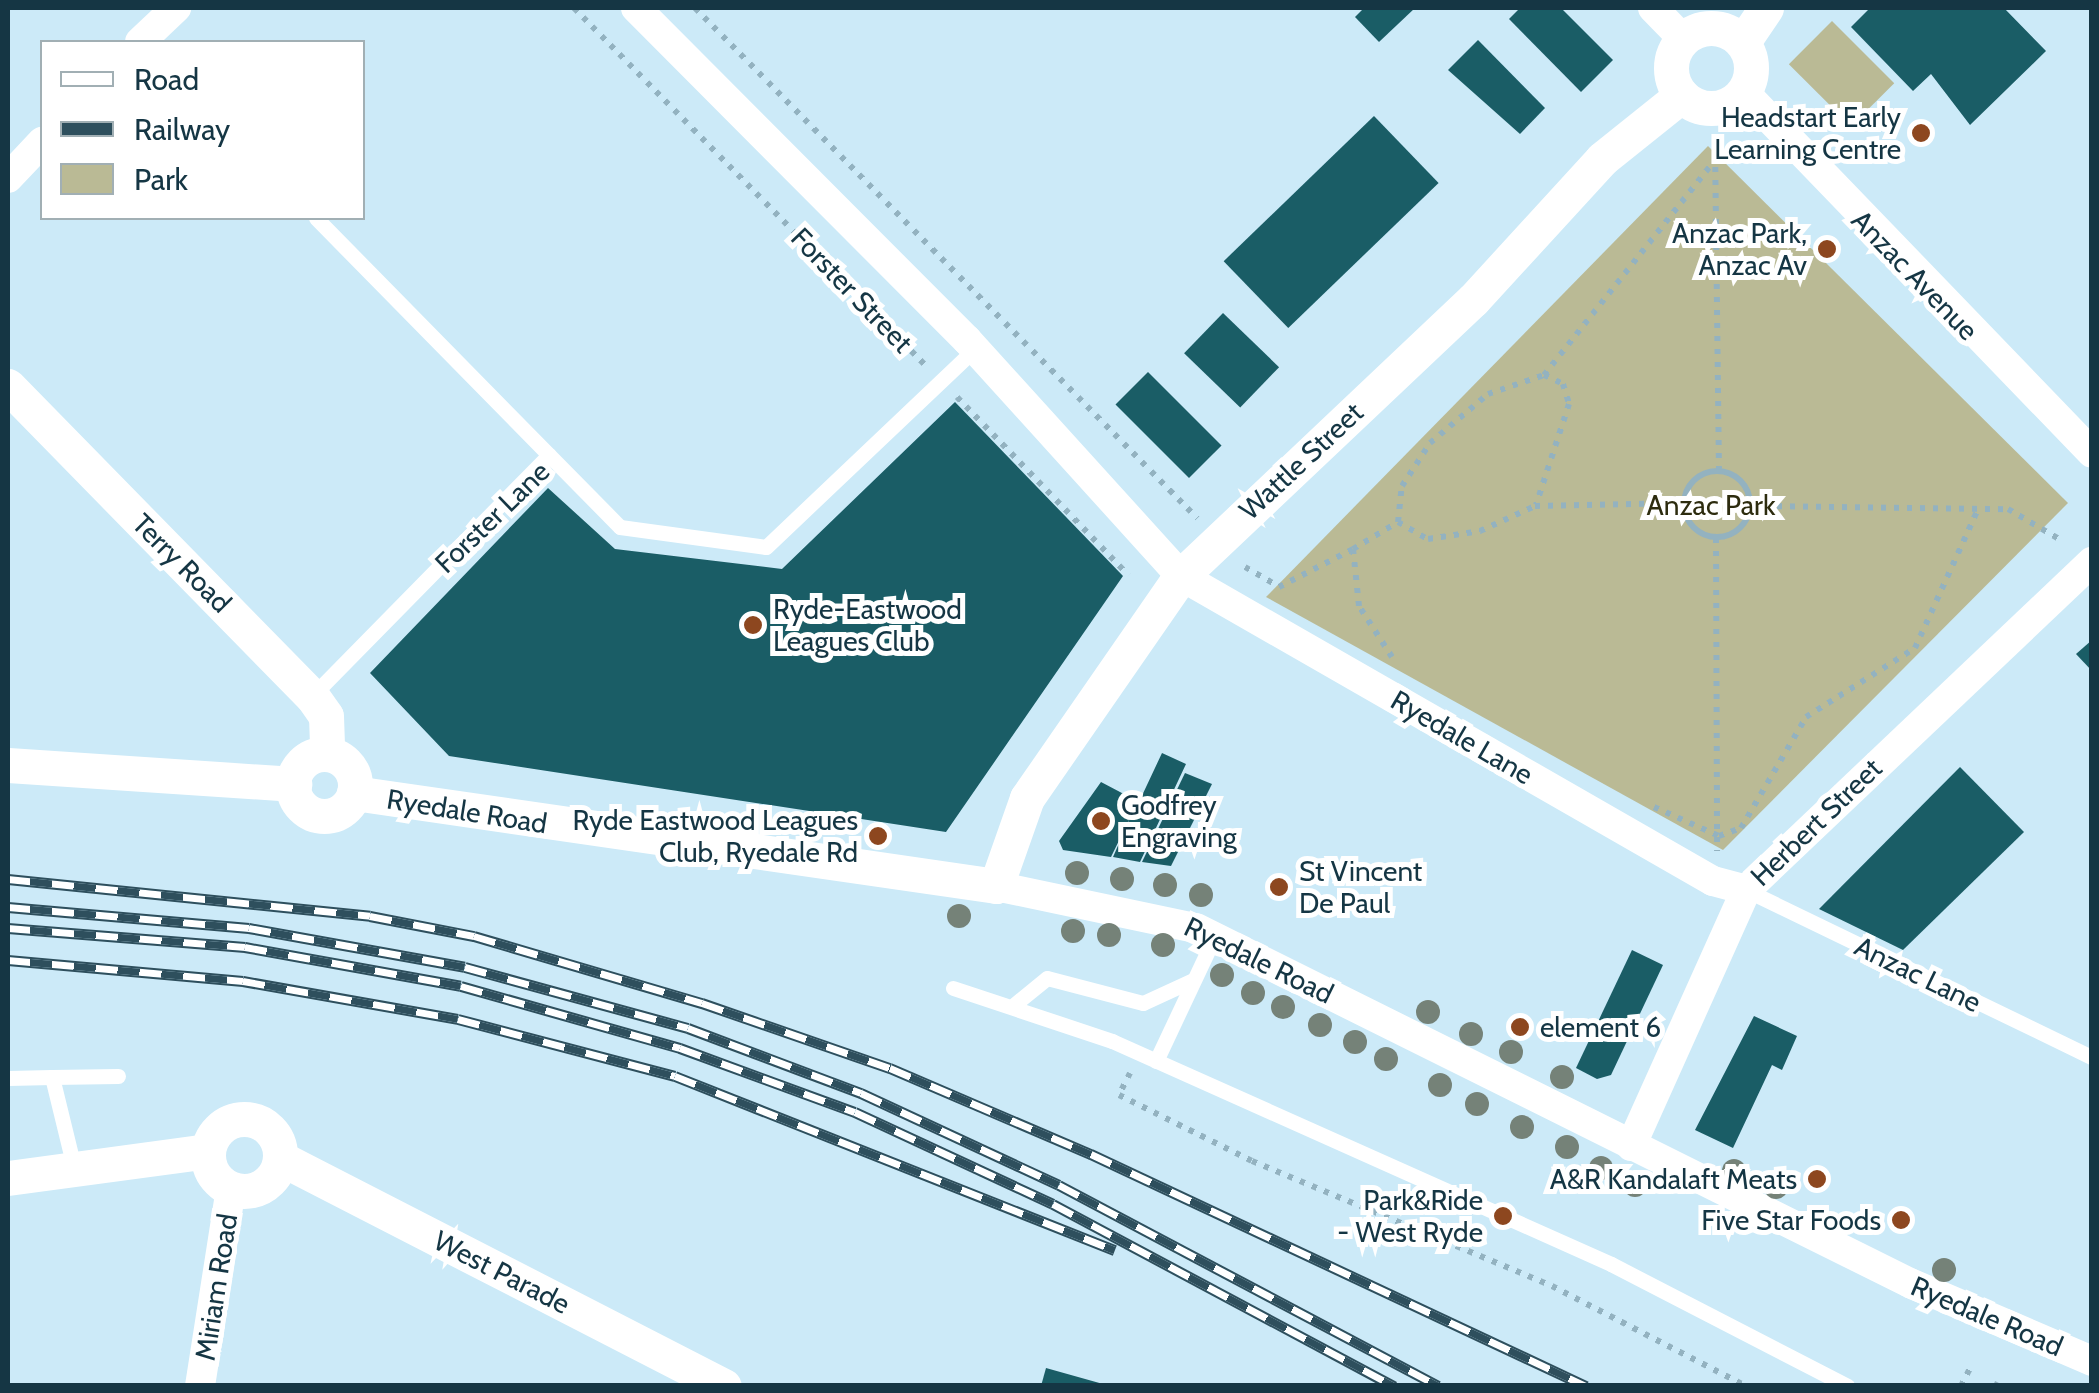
<!DOCTYPE html>
<html>
<head>
<meta charset="utf-8">
<style>
  body { margin:0 }
  #map { position:relative; width:2099px; height:1393px; overflow:hidden; background:#cceaf8; font-family:Cabin,sans-serif }
  div>[style] { position:absolute }
  .green>* { inset:0; background:#baba95; transform-origin:0 0 }
  .building>* { inset:0; background:#1a5d66; transform-origin:0 0 }
  .path>* { height:6px; margin-top:-3px; transform-origin:0; background:repeating-linear-gradient(90deg,#93b2c0 0 5px,transparent 0 13px) }
  .path>.ring { margin:-3px; padding:0; box-sizing:content-box; background:none; border:6px solid #93b2c0; border-radius:50% }
  .service>* { height:15px; margin:-7.5px; padding:0 7.5px; transform-origin:7.5px; border-radius:7.5px; background:#fff }
  .minor>* { height:30px; margin:-15px; padding:0 15px; transform-origin:15px; border-radius:15px; background:#fff }
  .tertiary>* { height:35px; margin:-17.5px; padding:0 17.5px; transform-origin:17.5px; border-radius:17.5px; background:#fff }
  .tertiary>.ring { margin:-17.5px; padding:0; box-sizing:content-box; background:none; border:35px solid #fff; border-radius:50% }
  .rail>* { height:11px; margin-top:-5.5px; transform-origin:0; background:repeating-linear-gradient(90deg,#fff 0 22px,#2e4f5d 0 44px); box-sizing:border-box; border-block:2px solid #2e4f5d }
  .trees>* { width:24px; height:24px; margin:-12px; border-radius:50%; background:#758278 }
  .dots>* { width:28px; height:28px; translate:-50% -50%; box-sizing:border-box; border:5px solid #fff; border-radius:50% }
  span { translate:-50% -50%; white-space:nowrap; text-align:center; line-height:1.15; -webkit-text-stroke:10px #fff; paint-order:stroke }
  .poi-label { font-size:28px; color:#153644 }
  .right { translate:-100% -50%; text-align:right }
  .left { translate:0 -50%; text-align:left }
  .street-label { font-size:28px; color:#153644 }
  .park-label { font-size:28px; color:#2d2c0f }
  .frame { position:absolute; inset:0; border:10px solid #153644; pointer-events:none }
  .legend { position:absolute; left:40px; top:40px; width:325px; height:180px; box-sizing:border-box; background:#fff; border:2px solid #a1afb4; margin:0; padding:12px 18px; list-style:none; font-size:30px; color:#153644 }
  .legend li { display:flex; align-items:center; gap:20px; height:50px }
  .legend b { width:50px; border:2px solid #a1afb4 }
</style>
</head>
<body>
<div id="map">
  <div class="green">
    <i style="left:1832px;top:21px;width:88px;height:61px;rotate:45deg"></i>
    <i style="clip-path:polygon(1708px 146px,2068px 503px,1723px 850px,1266px 597px)"></i>
  </div>
  <div class="building">
    <i style="clip-path:polygon(1364px 8px,1415px 8px,1379px 42px,1355px 17px)"></i>
    <i style="clip-path:polygon(1520px 8px,1561px 8px,1613px 60px,1581px 92px,1509px 19px)"></i>
    <i style="clip-path:polygon(1870px 8px,2004px 8px,2046px 51px,1970px 125px,1931px 74px,1913px 91px,1851px 27px)"></i>
    <i style="clip-path:polygon(1478px 40px,1545px 108px,1520px 134px,1448px 70px)"></i>
    <i style="left:1374px;top:116px;width:93px;height:209px;rotate:46deg"></i>
    <i style="left:1223px;top:313px;width:78px;height:56px;rotate:44deg"></i>
    <i style="left:1148px;top:372px;width:104px;height:46px;rotate:45deg"></i>
    <i style="clip-path:polygon(955px 402px,1123px 576px,946px 832px,449px 756px,370px 673px,548px 488px,615px 549px,782px 569px)"></i>
    <i style="clip-path:polygon(2092px 640px,2092px 671px,2076px 654px)"></i>
    <i style="clip-path:polygon(1162px 753px,1186px 764px,1140px 862px,1113px 857px,1131px 816px,1111px 857px,1063px 850px,1059px 841px,1101px 782px,1139px 802px)"></i>
    <i style="clip-path:polygon(1960px 767px,2024px 832px,1903px 950px,1819px 909px)"></i>
    <i style="clip-path:polygon(1185px 773px,1212px 784px,1171px 866px,1142px 862px)"></i>
    <i style="clip-path:polygon(1632px 950px,1663px 965px,1611px 1075px,1597px 1079px,1576px 1068px)"></i>
    <i style="clip-path:polygon(1754px 1016px,1797px 1036px,1782px 1070px,1772px 1065px,1733px 1148px,1695px 1130px)"></i>
    <i style="clip-path:polygon(1046px 1368px,1103px 1384px,1103px 1386px,1041px 1386px)"></i>
  </div>
  <div class="path">
    <i style="left:574px;top:8px;width:503px;rotate:45.48deg"></i>
    <i style="left:695px;top:8px;width:716px;rotate:45.45deg"></i>
    <i style="left:1544px;top:375px;width:273px;rotate:-51.5deg"></i>
    <i style="left:957px;top:397px;width:247px;rotate:46.1deg"></i>
    <i class="ring" style="left:1684px;top:471px;width:60px;height:60px"></i>
    <i style="left:1719px;top:471px;width:312px;rotate:-90.7deg"></i>
    <i style="left:1715px;top:159px;width:16px;rotate:-15deg"></i>
    <i style="left:1751px;top:506px;width:257px;rotate:0.7deg"></i>
    <i style="left:2008px;top:509px;width:59px;rotate:30.5deg"></i>
    <i style="left:1398px;top:522px;width:36px;rotate:-84deg"></i>
    <i style="left:1402px;top:486px;width:51px;rotate:-56.9deg"></i>
    <i style="left:1430px;top:443px;width:76px;rotate:-40.2deg"></i>
    <i style="left:1488px;top:394px;width:59px;rotate:-18.7deg"></i>
    <i style="left:1544px;top:375px;width:21px;rotate:25deg"></i>
    <i style="left:1563px;top:384px;width:21px;rotate:73deg"></i>
    <i style="left:1569px;top:404px;width:106px;rotate:108.1deg"></i>
    <i style="left:1716px;top:538px;width:313px;rotate:89.8deg"></i>
    <i style="left:1245px;top:567px;width:39px;rotate:30deg"></i>
    <i style="left:1279px;top:587px;width:83px;rotate:-27.2deg"></i>
    <i style="left:1392px;top:657px;width:61px;rotate:-122.9deg"></i>
    <i style="left:1359px;top:606px;width:57px;rotate:-96deg"></i>
    <i style="left:1353px;top:549px;width:52px;rotate:-31deg"></i>
    <i style="left:1398px;top:522px;width:34px;rotate:30deg"></i>
    <i style="left:1428px;top:539px;width:53px;rotate:-8.7deg"></i>
    <i style="left:1480px;top:531px;width:60px;rotate:-24.4deg"></i>
    <i style="left:1535px;top:506px;width:148px;rotate:-1.2deg"></i>
    <i style="left:1654px;top:807px;width:71px;rotate:24deg"></i>
    <i style="left:1719px;top:836px;width:23px;rotate:-20deg"></i>
    <i style="left:1741px;top:828px;width:129px;rotate:-59.6deg"></i>
    <i style="left:1806px;top:717px;width:129px;rotate:-32.3deg"></i>
    <i style="left:1915px;top:648px;width:153px;rotate:-65.6deg"></i>
    <i style="left:1130px;top:1073px;width:25px;rotate:117deg"></i>
    <i style="left:1119px;top:1095px;width:148px;rotate:26.4deg"></i>
    <i style="left:1252px;top:1161px;width:325px;rotate:22.6deg"></i>
    <i style="left:1552px;top:1286px;width:218px;rotate:27.3deg"></i>
    <i style="left:1961px;top:1386px;width:20px;rotate:-63deg"></i>
    <i style="left:1996px;top:1386px;width:4px;rotate:-63deg"></i>
  </div>
  <div class="service">
    <i style="left:316px;top:218px;width:332px;rotate:45.5deg"></i>
    <i style="left:312px;top:696px;width:338px;rotate:-45.5deg"></i>
    <i style="left:549px;top:455px;width:101px;rotate:45.4deg"></i>
    <i style="left:620px;top:527px;width:147px;rotate:7.8deg"></i>
    <i style="left:766px;top:547px;width:288px;rotate:-43.5deg"></i>
    <i style="left:1746px;top:890px;width:384px;rotate:25.8deg"></i>
    <i style="left:953px;top:988px;width:168px;rotate:18.4deg"></i>
    <i style="left:1112px;top:1041px;width:547px;rotate:24.08deg"></i>
    <i style="left:1611px;top:1264px;width:266px;rotate:27.3deg"></i>
    <i style="left:1015px;top:1004px;width:41px;rotate:-39.1deg"></i>
    <i style="left:1047px;top:978px;width:99px;rotate:14.6deg"></i>
    <i style="left:1143px;top:1003px;width:55px;rotate:-24.7deg"></i>
    <i style="left:1156px;top:1061px;width:136px;rotate:-64.8deg"></i>
    <i style="left:52px;top:1077px;width:66px;rotate:-0.9deg"></i>
    <i style="left:8px;top:1078px;width:44px;rotate:-1.3deg"></i>
    <i style="left:52px;top:1077px;width:93px;rotate:76.3deg"></i>
  </div>
  <div class="minor">
    <i style="left:636px;top:8px;width:469px;rotate:45.1deg"></i>
    <i style="left:967px;top:340px;width:319px;rotate:47.8deg"></i>
    <i style="left:1181px;top:576px;width:613px;rotate:29.83deg"></i>
    <i style="left:1713px;top:881px;width:34px;rotate:15deg"></i>
    <i style="left:1653px;top:8px;width:43px;rotate:45.9deg"></i>
    <i style="left:140px;top:42px;width:50px;rotate:-43.4deg"></i>
    <i style="left:1744px;top:92px;width:501px;rotate:46.05deg"></i>
    <i style="left:8px;top:178px;width:50px;rotate:-46.6deg"></i>
    <i style="left:996px;top:886px;width:204px;rotate:11.9deg"></i>
    <i style="left:1196px;top:928px;width:797px;rotate:26.44deg"></i>
    <i style="left:1910px;top:1283px;width:198px;rotate:23.2deg"></i>
    <i style="left:1631px;top:1146px;width:281px;rotate:-65.8deg"></i>
    <i style="left:1746px;top:890px;width:477px;rotate:-43.5deg"></i>
    <i style="left:200px;top:1386px;width:199px;rotate:-81.1deg"></i>
  </div>
  <div class="tertiary">
    <i class="ring" style="left:1671px;top:28px;width:45px;height:45px"></i>
    <i style="left:1743px;top:42px;width:41px;rotate:-55.9deg"></i>
    <i style="left:8px;top:386px;width:434px;rotate:45.6deg"></i>
    <i style="left:312px;top:696px;width:24px;rotate:55deg"></i>
    <i style="left:326px;top:716px;width:38px;rotate:88deg"></i>
    <i class="ring" style="left:293px;top:754px;width:27px;height:27px"></i>
    <i style="left:8px;top:765px;width:287px;rotate:3.8deg"></i>
    <i style="left:354px;top:793px;width:649px;rotate:8.24deg"></i>
    <i style="left:996px;top:886px;width:93px;rotate:-70.6deg"></i>
    <i style="left:1027px;top:798px;width:270px;rotate:-55.3deg"></i>
    <i style="left:1181px;top:576px;width:402px;rotate:-43.4deg"></i>
    <i style="left:1473px;top:300px;width:191px;rotate:-47.5deg"></i>
    <i style="left:1602px;top:159px;width:102px;rotate:-38.7deg"></i>
    <i class="ring" style="left:208px;top:1119px;width:37px;height:37px"></i>
    <i style="left:280px;top:1158px;width:499px;rotate:27.2deg"></i>
    <i style="left:8px;top:1178px;width:201px;rotate:-7.7deg"></i>
  </div>
  <div class="rail">
    <i style="left:8px;top:879px;width:364px;rotate:5.8deg"></i>
    <i style="left:370px;top:916px;width:106px;rotate:10.9deg"></i>
    <i style="left:474px;top:936px;width:238px;rotate:16.4deg"></i>
    <i style="left:702px;top:1003px;width:199px;rotate:19.1deg"></i>
    <i style="left:890px;top:1068px;width:219px;rotate:23.2deg"></i>
    <i style="left:1091px;top:1154px;width:547px;rotate:25.11deg"></i>
    <i style="left:8px;top:907px;width:242px;rotate:5deg"></i>
    <i style="left:249px;top:928px;width:219px;rotate:10.2deg"></i>
    <i style="left:465px;top:967px;width:231px;rotate:15.3deg"></i>
    <i style="left:688px;top:1028px;width:185px;rotate:20.6deg"></i>
    <i style="left:861px;top:1093px;width:218px;rotate:24.9deg"></i>
    <i style="left:1059px;top:1185px;width:429px;rotate:27.9deg"></i>
    <i style="left:8px;top:928px;width:238px;rotate:4.6deg"></i>
    <i style="left:245px;top:947px;width:219px;rotate:10.2deg"></i>
    <i style="left:461px;top:986px;width:228px;rotate:15.8deg"></i>
    <i style="left:680px;top:1048px;width:186px;rotate:20.1deg"></i>
    <i style="left:855px;top:1112px;width:218px;rotate:24.9deg"></i>
    <i style="left:1053px;top:1204px;width:387px;rotate:28.1deg"></i>
    <i style="left:8px;top:960px;width:236px;rotate:5.1deg"></i>
    <i style="left:243px;top:981px;width:218px;rotate:10deg"></i>
    <i style="left:458px;top:1019px;width:224px;rotate:14.7deg"></i>
    <i style="left:675px;top:1076px;width:473px;rotate:21.6deg"></i>
  </div>
  <div class="trees">
    <i style="left:1077px;top:873px"></i>
    <i style="left:1122px;top:879px"></i>
    <i style="left:1165px;top:885px"></i>
    <i style="left:1201px;top:895px"></i>
    <i style="left:959px;top:916px"></i>
    <i style="left:1073px;top:931px"></i>
    <i style="left:1109px;top:935px"></i>
    <i style="left:1163px;top:945px"></i>
    <i style="left:1222px;top:975px"></i>
    <i style="left:1253px;top:993px"></i>
    <i style="left:1283px;top:1007px"></i>
    <i style="left:1428px;top:1012px"></i>
    <i style="left:1320px;top:1025px"></i>
    <i style="left:1471px;top:1034px"></i>
    <i style="left:1355px;top:1042px"></i>
    <i style="left:1511px;top:1052px"></i>
    <i style="left:1386px;top:1059px"></i>
    <i style="left:1562px;top:1077px"></i>
    <i style="left:1440px;top:1085px"></i>
    <i style="left:1477px;top:1104px"></i>
    <i style="left:1522px;top:1127px"></i>
    <i style="left:1567px;top:1147px"></i>
    <i style="left:1601px;top:1168px"></i>
    <i style="left:1734px;top:1171px"></i>
    <i style="left:1635px;top:1185px"></i>
    <i style="left:1776px;top:1187px"></i>
    <i style="left:1944px;top:1270px"></i>
  </div>
  <div class="dots">
    <i style="left:1921px;top:133px;background:#8d471f"></i>
    <i style="left:1827px;top:249px;background:#8d471f"></i>
    <i style="left:753px;top:625px;background:#8d471f"></i>
    <i style="left:1101px;top:821px;background:#8d471f"></i>
    <i style="left:878px;top:836px;background:#8d471f"></i>
    <i style="left:1279px;top:887px;background:#8d471f"></i>
    <i style="left:1520px;top:1027px;background:#8d471f"></i>
    <i style="left:1817px;top:1179px;background:#8d471f"></i>
    <i style="left:1503px;top:1216px;background:#8d471f"></i>
    <i style="left:1901px;top:1220px;background:#8d471f"></i>
  </div>
  <div class="poi-label">
    <span class="right" style="left:1901px;top:133px">Headstart Early<br>Learning Centre</span>
    <span class="right" style="left:1807px;top:249px">Anzac Park,<br>Anzac Av</span>
    <span class="left" style="left:773px;top:625px">Ryde-Eastwood<br>Leagues Club</span>
    <span class="left" style="left:1121px;top:821px">Godfrey<br>Engraving</span>
    <span class="right" style="left:858px;top:836px">Ryde Eastwood Leagues<br>Club, Ryedale Rd</span>
    <span class="left" style="left:1299px;top:887px">St Vincent<br>De Paul</span>
    <span class="left" style="left:1540px;top:1027px">element 6</span>
    <span class="right" style="left:1797px;top:1179px">A&amp;R Kandalaft Meats</span>
    <span class="right" style="left:1483px;top:1216px">Park&amp;Ride<br>- West Ryde</span>
    <span class="right" style="left:1881px;top:1220px">Five Star Foods</span>
  </div>
  <div class="street-label">
    <span style="left:1915px;top:275px;rotate:46deg">Anzac Avenue</span>
    <span style="left:852px;top:290px;rotate:46deg">Forster Street</span>
    <span style="left:1301px;top:461px;rotate:-43deg">Wattle Street</span>
    <span style="left:492px;top:517px;rotate:-44deg">Forster Lane</span>
    <span style="left:182px;top:563px;rotate:45deg">Terry Road</span>
    <span style="left:1462px;top:737px;rotate:30deg">Ryedale Lane</span>
    <span style="left:467px;top:811px;rotate:9deg">Ryedale Road</span>
    <span style="left:1816px;top:822px;rotate:-44deg">Herbert Street</span>
    <span style="left:1259px;top:960px;rotate:26deg">Ryedale Road</span>
    <span style="left:1918px;top:974px;rotate:26deg">Anzac Lane</span>
    <span style="left:502px;top:1272px;rotate:27deg">West Parade</span>
    <span style="left:216px;top:1287px;rotate:-81deg">Miriam Road</span>
    <span style="left:1987px;top:1316px;rotate:23deg">Ryedale Road</span>
  </div>
  <div class="park-label">
    <span style="left:1711px;top:505px">Anzac Park</span>
  </div>
  <div class="frame"></div>
  <ul class="legend">
  <li><b style="height:12px;background:#fff"></b>Road</li>
  <li><b style="height:12px;background:#2e4f5d"></b>Railway</li>
  <li><b style="height:28px;background:#baba95"></b>Park</li>
  </ul>
</div>
</body>
</html>
